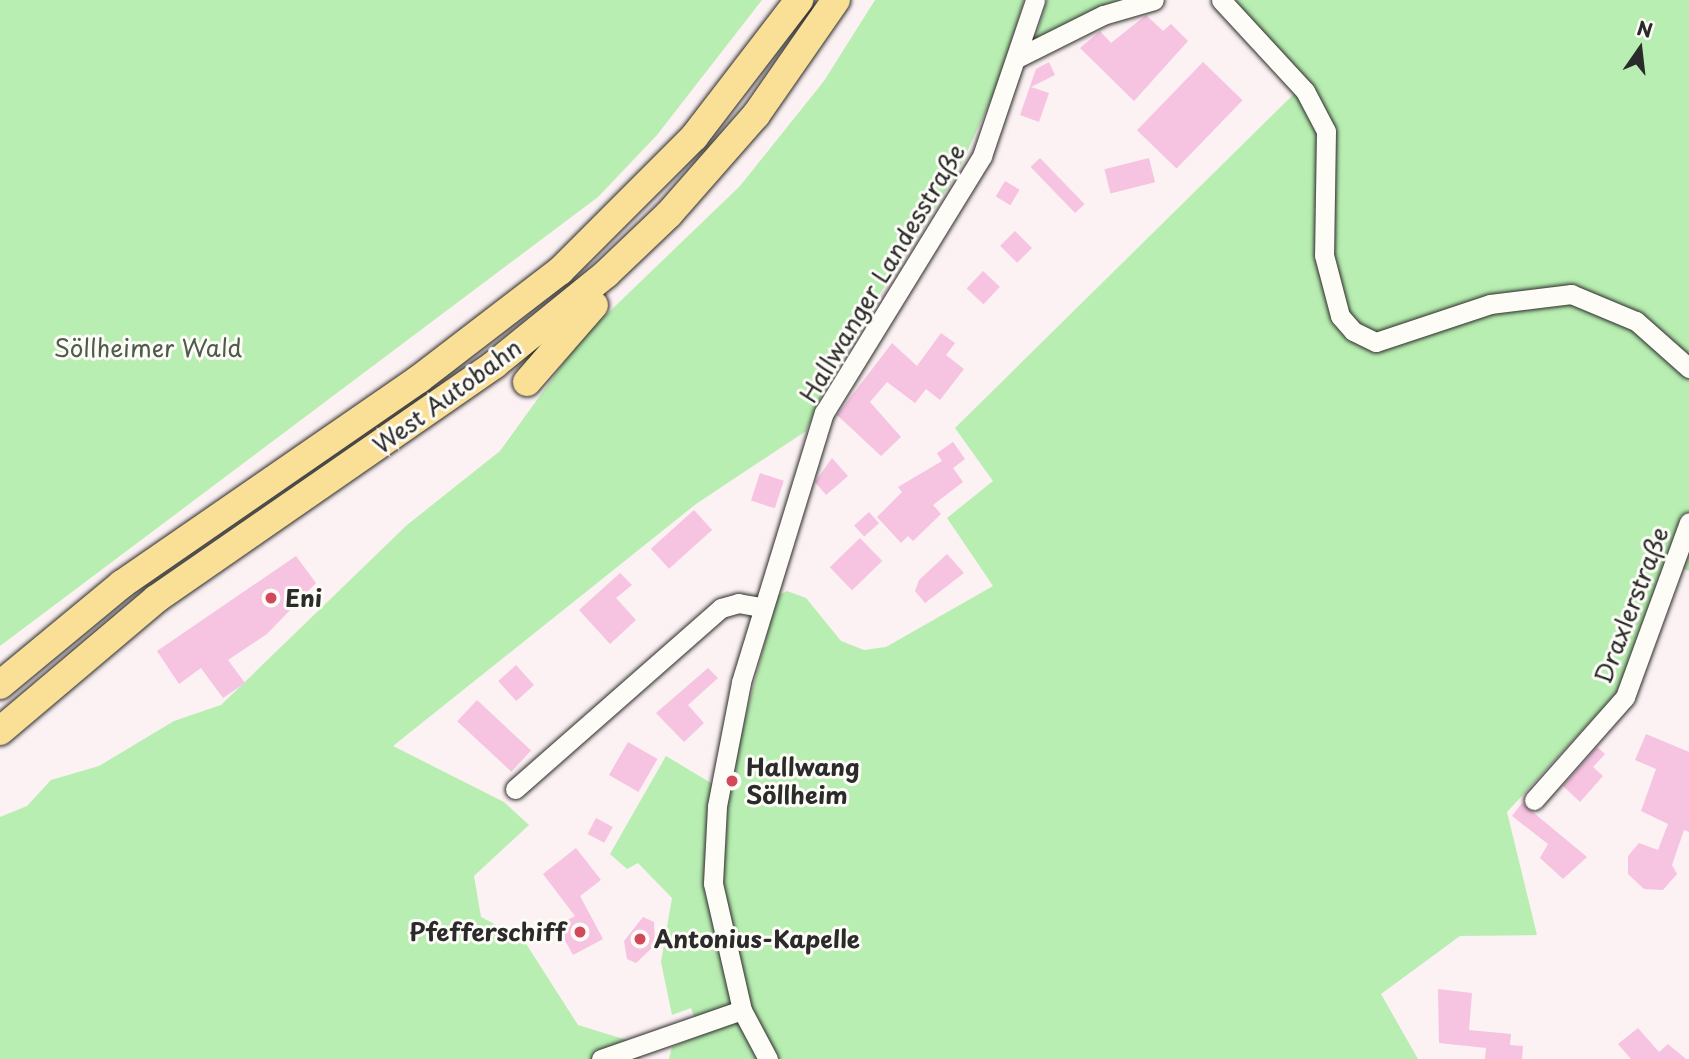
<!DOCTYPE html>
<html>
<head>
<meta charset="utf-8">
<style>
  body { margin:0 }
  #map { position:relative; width:1689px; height:1059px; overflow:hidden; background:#fcf1f3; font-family:"Playpen Sans",sans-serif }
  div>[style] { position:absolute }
  .green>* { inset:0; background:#b8eeb1 }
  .building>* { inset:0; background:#f6c3e1; transform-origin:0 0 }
  .roads { filter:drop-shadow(0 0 2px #2b2b2b) drop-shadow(0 0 2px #2b2b2b) }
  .minor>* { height:19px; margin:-9.5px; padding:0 9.5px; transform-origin:9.5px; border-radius:9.5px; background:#fdfcf7 }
  .highway>* { height:28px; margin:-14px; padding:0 14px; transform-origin:14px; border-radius:14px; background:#fadf96 }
  .dots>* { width:19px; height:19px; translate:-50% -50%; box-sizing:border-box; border:4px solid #fdfcf7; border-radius:50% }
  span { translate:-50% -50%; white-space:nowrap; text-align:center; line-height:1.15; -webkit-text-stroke:6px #fdfcf7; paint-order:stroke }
  .street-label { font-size:24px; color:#2b2b2b }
  .park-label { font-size:24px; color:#4e5c4c }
  .poi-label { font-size:24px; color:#2b2b2b; font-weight:700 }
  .left { translate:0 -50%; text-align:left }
  .right { translate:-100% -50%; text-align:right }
  .north { position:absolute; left:1605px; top:14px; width:70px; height:70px; -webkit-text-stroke:5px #fdfcf7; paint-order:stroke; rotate:14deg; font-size:19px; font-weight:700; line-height:28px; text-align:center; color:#2b2b2b }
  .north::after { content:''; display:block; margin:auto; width:24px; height:32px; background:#2b2b2b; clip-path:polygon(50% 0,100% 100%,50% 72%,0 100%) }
</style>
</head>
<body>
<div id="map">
  <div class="green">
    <i style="clip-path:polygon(0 0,762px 0,657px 135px,598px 197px,0 646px)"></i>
    <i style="clip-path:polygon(875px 0,1024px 0,998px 85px,957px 173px,838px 359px,806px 431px,696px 504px,393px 746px,504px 802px,529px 825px,474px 876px,481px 917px,523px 939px,578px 1025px,630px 1041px,641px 1059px,0 1059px,0 817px,27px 806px,51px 780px,99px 766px,174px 721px,221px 705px,407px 525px,500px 451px,581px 339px,740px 186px,824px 81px)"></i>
    <i style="clip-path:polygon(1047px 0,1125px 0,1035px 39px)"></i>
    <i style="clip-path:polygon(1230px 0,1689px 0,1689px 571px,1665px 563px,1624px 685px,1507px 812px,1537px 935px,1460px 936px,1381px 994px,1418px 1059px,669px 1059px,672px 1047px,701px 1035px,691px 1008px,672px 1015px,661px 962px,672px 898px,638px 863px,627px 869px,610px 854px,666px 756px,726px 792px,777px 596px,787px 591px,806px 598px,841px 641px,864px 650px,886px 647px,993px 586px,947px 518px,993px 481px,955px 428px,1304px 84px)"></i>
  </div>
  <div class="building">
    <i style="clip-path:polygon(1146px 15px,1163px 31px,1171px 24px,1188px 41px,1134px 101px,1080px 48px,1100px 31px,1111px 43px)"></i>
    <i style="clip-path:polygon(1049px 62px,1055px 75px,1031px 87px,1049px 93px,1039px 122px,1020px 115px,1036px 69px)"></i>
    <i style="left:1203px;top:62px;width:55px;height:95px;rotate:44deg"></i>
    <i style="left:1040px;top:158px;width:64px;height:13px;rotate:46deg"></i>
    <i style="left:1149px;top:158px;width:25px;height:46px;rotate:76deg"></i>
    <i style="left:1005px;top:181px;width:17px;height:18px;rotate:31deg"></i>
    <i style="left:1015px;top:231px;width:24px;height:21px;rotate:45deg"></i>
    <i style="left:983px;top:271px;width:23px;height:24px;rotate:43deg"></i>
    <i style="clip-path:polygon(941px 333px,955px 343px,946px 355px,964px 369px,940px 400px,926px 389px,915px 403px,887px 382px,870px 402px,901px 437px,881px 456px,837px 415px,892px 343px,917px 366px)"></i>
    <i style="clip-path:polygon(953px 442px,965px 459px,953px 468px,963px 482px,933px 505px,941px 514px,913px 541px,908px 536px,901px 543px,877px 517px,902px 492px,898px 487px,942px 461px,937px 453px)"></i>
    <i style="clip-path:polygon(832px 458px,848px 476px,826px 495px,815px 482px)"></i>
    <i style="left:760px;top:473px;width:25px;height:29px;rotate:18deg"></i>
    <i style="left:694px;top:510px;width:27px;height:58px;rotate:48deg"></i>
    <i style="left:869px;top:512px;width:15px;height:20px;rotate:48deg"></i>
    <i style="left:860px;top:538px;width:32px;height:42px;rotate:46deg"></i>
    <i style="clip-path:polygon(947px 554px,964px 573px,925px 603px,915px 591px,919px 580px)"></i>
    <i style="clip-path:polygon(296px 556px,316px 583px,267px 634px,228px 660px,245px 683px,223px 698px,201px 668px,179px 684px,157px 651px)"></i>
    <i style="clip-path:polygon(620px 573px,632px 585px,616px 598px,636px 620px,610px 644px,579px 610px)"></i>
    <i style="left:516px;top:665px;width:27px;height:24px;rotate:48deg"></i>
    <i style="clip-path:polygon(708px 668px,718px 678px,688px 705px,704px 723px,684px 742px,656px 713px)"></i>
    <i style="left:477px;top:700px;width:74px;height:29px;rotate:43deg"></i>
    <i style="clip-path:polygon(1646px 734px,1689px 752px,1689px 832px,1684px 830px,1672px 865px,1677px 874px,1663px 890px,1644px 889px,1628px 874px,1628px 856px,1639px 843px,1658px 850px,1668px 824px,1641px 811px,1656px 769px,1635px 760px)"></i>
    <i style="left:628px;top:742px;width:34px;height:38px;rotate:30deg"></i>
    <i style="clip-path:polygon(1597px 747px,1605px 754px,1593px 767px,1603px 776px,1580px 802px,1563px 786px)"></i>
    <i style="clip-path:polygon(1522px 803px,1587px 857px,1563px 879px,1540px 858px,1548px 844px,1512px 816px)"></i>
    <i style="left:596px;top:818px;width:19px;height:18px;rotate:28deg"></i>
    <i style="clip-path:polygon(576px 848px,601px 880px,580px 896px,603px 939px,573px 955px,557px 926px,575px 916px,543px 874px)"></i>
    <i style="clip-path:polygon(643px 917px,654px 922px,655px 945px,636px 963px,627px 959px,624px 941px)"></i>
    <i style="clip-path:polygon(1438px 989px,1472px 993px,1469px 1030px,1511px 1034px,1510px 1045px,1523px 1046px,1522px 1059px,1485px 1059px,1486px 1048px,1439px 1043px)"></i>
    <i style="clip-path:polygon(1638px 1028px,1659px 1052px,1668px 1044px,1686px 1059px,1631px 1059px,1618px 1044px)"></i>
  </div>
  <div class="roads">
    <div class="minor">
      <i style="left:1221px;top:0;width:124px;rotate:47.3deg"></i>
      <i style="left:1305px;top:91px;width:45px;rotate:62.3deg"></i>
      <i style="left:1326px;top:131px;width:124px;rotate:90.9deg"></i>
      <i style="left:1324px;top:255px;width:63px;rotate:75.3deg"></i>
      <i style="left:1340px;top:316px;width:20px;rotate:49deg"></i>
      <i style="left:1353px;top:331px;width:25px;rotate:26deg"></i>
      <i style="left:1376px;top:342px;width:120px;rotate:-18.4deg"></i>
      <i style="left:1490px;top:304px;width:82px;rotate:-7deg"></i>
      <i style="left:1571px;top:294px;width:70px;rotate:22.6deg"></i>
      <i style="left:1636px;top:321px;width:71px;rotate:41.6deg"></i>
      <i style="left:1019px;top:57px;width:94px;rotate:-26.6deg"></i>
      <i style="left:1103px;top:15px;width:53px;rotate:-16.4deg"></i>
      <i style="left:515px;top:789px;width:274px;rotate:-41.3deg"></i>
      <i style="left:721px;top:608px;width:18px;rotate:-16deg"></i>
      <i style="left:738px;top:603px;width:22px;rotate:10deg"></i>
      <i style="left:1534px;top:800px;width:137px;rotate:-48.5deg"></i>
      <i style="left:1625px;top:697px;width:186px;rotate:-69.9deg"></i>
      <i style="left:601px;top:1059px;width:149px;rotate:-19.2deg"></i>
      <i style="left:768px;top:1059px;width:55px;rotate:-118deg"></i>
      <i style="left:742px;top:1010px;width:130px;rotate:-102.9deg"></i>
      <i style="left:713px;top:883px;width:77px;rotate:-87deg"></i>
      <i style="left:717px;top:806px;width:126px;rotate:-79deg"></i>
      <i style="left:741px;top:682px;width:282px;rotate:-72.9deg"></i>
      <i style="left:824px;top:413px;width:302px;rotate:-58.4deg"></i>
      <i style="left:982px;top:156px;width:165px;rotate:-71.2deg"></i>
    </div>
    <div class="highway">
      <i style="left:527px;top:382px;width:102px;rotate:-49deg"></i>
      <i style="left:0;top:685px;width:158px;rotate:-39.6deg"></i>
      <i style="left:122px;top:584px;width:361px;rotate:-34.6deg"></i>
      <i style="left:419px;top:379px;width:178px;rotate:-37.5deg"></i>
      <i style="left:560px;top:271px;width:190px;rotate:-45deg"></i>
      <i style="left:694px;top:137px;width:173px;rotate:-52.5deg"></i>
      <i style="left:0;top:731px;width:204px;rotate:-40.2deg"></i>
      <i style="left:156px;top:599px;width:412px;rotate:-34.7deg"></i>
      <i style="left:495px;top:364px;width:143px;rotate:-39deg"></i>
      <i style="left:606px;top:274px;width:87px;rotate:-43.6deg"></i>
      <i style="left:669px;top:214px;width:132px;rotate:-48.7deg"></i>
      <i style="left:756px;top:115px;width:140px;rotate:-55.2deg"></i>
    </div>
  </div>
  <div class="dots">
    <i style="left:271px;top:598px;background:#d1495b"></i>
    <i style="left:732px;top:781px;background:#d1495b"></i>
    <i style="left:580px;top:932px;background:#d1495b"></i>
    <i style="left:640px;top:939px;background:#d1495b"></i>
  </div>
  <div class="street-label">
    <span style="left:882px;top:273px;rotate:-59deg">Hallwanger Landesstraße</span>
    <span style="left:447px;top:396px;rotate:-36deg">West Autobahn</span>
    <span style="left:1631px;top:605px;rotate:-69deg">Draxlerstraße</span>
  </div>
  <div class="park-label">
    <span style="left:148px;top:348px">Söllheimer Wald</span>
  </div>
  <div class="poi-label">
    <span class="left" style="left:285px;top:598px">Eni</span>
    <span class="left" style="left:746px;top:781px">Hallwang<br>Söllheim</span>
    <span class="right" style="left:566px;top:932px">Pfefferschiff</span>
    <span class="left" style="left:654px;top:939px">Antonius-Kapelle</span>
  </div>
  <div class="north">N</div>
</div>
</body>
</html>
